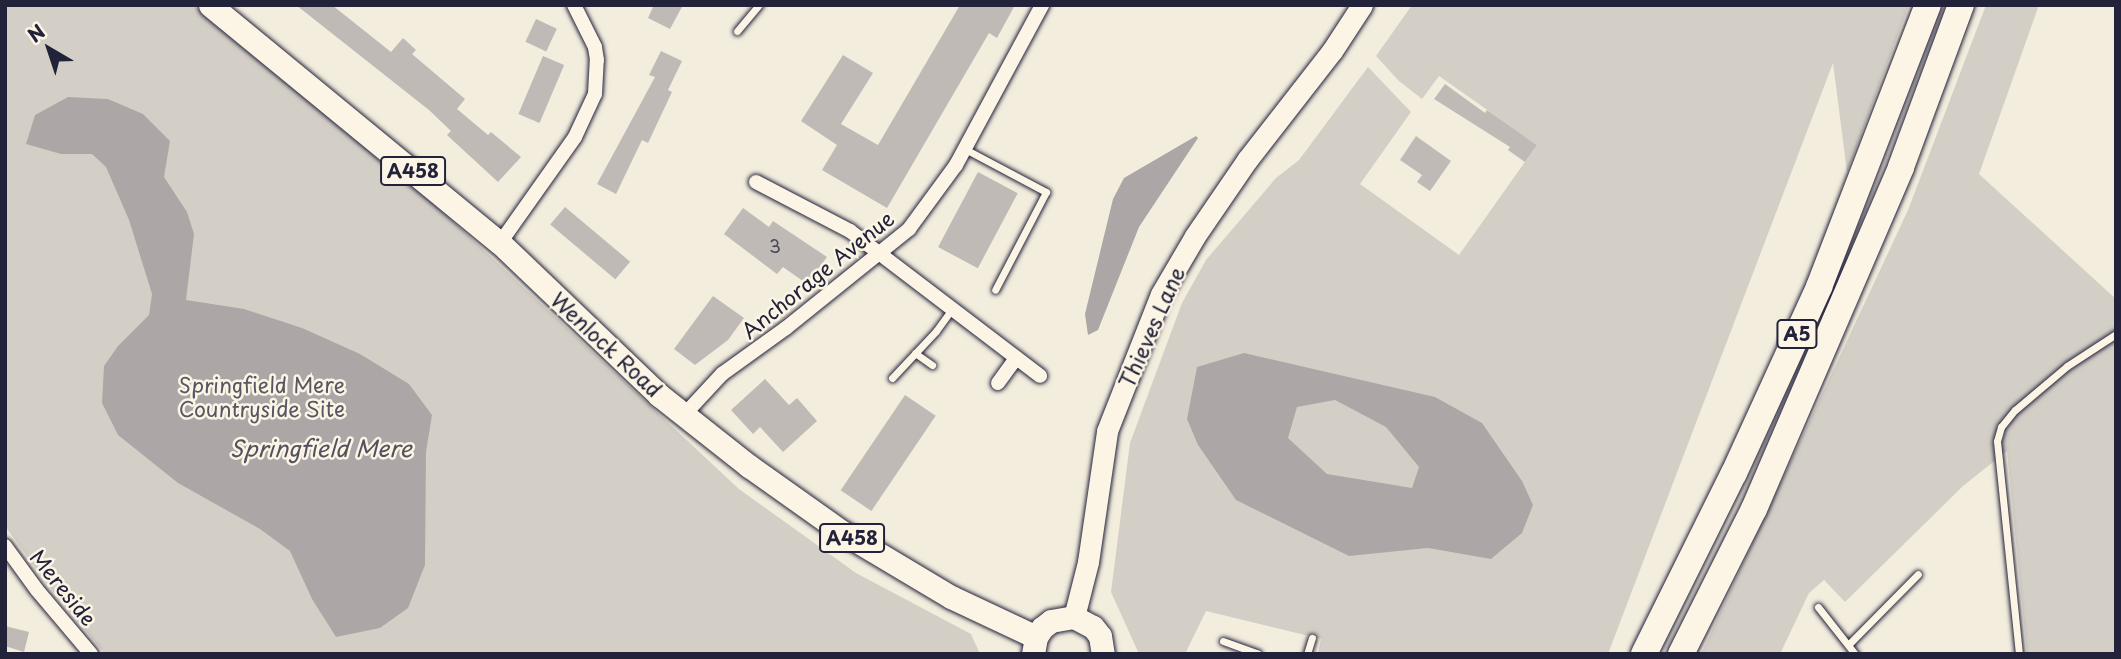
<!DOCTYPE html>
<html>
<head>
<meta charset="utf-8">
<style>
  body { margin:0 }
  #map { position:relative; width:2121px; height:659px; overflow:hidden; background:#f3edde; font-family:"Playpen Sans",sans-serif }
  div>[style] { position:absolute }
  .green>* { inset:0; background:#d4cfc6 }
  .water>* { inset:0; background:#aca7a6 }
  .building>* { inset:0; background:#bfbab6; transform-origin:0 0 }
  .roads { filter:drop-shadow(0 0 2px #22223b) drop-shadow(0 0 2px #22223b) }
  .lane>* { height:7px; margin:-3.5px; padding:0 3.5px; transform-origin:3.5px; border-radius:3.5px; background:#fcf5e5 }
  .street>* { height:14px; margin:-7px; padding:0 7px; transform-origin:7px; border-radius:7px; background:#fcf5e5 }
  .secondary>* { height:21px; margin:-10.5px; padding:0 10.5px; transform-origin:10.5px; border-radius:10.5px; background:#fcf5e5 }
  .primary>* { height:23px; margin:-11.5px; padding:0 11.5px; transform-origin:11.5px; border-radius:11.5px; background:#fcf5e5 }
  .highway>* { height:26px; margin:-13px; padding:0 13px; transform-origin:13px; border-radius:13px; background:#fcf5e5 }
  span { translate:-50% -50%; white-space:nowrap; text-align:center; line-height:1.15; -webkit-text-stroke:5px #fcf5e5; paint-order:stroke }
  .number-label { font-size:18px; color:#49485a }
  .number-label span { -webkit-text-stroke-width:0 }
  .shield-label span { padding:2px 5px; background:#fcf5e5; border:2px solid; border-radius:5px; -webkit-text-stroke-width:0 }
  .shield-label { font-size:19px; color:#22223b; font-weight:700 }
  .street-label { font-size:21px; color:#22223b }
  .park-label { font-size:21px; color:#575665 }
  .water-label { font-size:23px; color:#525160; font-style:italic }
  .frame { position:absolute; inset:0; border:7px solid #22223b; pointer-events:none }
  .north { position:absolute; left:14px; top:14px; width:70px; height:70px; -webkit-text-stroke:5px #fcf5e5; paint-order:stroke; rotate:321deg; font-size:19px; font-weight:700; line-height:28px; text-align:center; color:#22223b }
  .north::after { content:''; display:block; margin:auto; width:24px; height:32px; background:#22223b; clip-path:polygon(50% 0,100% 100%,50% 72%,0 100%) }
</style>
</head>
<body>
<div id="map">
  <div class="green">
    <i style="clip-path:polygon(5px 5px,193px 5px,413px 184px,739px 489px,856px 573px,971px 634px,980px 654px,105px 654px,48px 585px,5px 526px)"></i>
    <i style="clip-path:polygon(1412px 5px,1909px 5px,1847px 172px,1833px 63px,1608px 654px,1318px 654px,1321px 639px,1206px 611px,1185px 654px,1139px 654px,1111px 592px,1130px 443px,1182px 303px,1206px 260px,1276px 178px,1299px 160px,1368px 67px,1411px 112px,1360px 184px,1459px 255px,1537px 145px,1439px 76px,1422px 99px,1399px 81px,1376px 56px)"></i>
    <i style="clip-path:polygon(1986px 5px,2039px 5px,1979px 174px,2116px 299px,2116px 654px,2027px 654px,2007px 451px,1963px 486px,1845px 602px,1824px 580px,1809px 593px,1780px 654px,1701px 654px,1908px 210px)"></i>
  </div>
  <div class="water">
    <i style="clip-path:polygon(68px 97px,108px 99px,143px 114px,170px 141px,164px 177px,187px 212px,194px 234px,186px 300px,244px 309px,302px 328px,360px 354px,409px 384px,432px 415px,426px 452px,425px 565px,408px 608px,380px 628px,336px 637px,312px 599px,290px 551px,260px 529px,178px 483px,118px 435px,102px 403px,104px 366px,118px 346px,149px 315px,152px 294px,129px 220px,106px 167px,92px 154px,61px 154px,26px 144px,35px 115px)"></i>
    <i style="clip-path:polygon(1196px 136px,1198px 138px,1139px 227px,1098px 330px,1088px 335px,1085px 314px,1113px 199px,1124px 178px)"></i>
    <i style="clip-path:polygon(evenodd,1244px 353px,1435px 397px,1482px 423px,1522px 481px,1533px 505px,1522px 533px,1491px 559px,1428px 548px,1349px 556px,1236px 500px,1198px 445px,1187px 419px,1197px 367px,1244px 353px,1335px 400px,1386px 427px,1419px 467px,1412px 488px,1327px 474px,1288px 438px,1297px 407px,1335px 400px)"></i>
  </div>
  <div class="building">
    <i style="clip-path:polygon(296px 5px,332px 5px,391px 52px,403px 38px,416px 50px,412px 54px,465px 99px,457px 109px,488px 135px,491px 132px,521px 157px,498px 182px,447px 135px,451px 131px,429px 110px)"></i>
    <i style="clip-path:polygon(654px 5px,683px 5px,670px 29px,648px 18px)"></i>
    <i style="clip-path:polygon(960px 5px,1015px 5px,997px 38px,989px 33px,887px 208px,822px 170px,837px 145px,801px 121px,843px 55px,873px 73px,841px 124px,878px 145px)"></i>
    <i style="left:536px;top:19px;width:23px;height:25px;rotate:25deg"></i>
    <i style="clip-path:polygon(661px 51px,682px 61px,668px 90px,672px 92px,648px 143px,642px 140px,616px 194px,597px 184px,655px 77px,649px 75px)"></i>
    <i style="left:543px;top:56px;width:23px;height:63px;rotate:23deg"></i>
    <i style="clip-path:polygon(1445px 84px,1485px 113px,1487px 110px,1537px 145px,1525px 162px,1508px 150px,1510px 147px,1434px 99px)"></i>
    <i style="clip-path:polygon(1416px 136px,1451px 161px,1430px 191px,1417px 182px,1422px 175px,1400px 160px)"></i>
    <i style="left:978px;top:172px;width:45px;height:85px;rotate:28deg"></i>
    <i style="left:565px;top:207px;width:85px;height:23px;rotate:40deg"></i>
    <i style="clip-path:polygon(743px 208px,769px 227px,773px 221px,827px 257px,807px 284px,783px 267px,777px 274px,724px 234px)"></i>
    <i style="clip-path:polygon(713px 296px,744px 318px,728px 340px,695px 365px,674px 349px)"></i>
    <i style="clip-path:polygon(765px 379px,789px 405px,797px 398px,817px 421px,783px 452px,760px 427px,753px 434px,731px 410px)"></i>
    <i style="left:905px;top:395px;width:37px;height:115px;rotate:34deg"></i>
    <i style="clip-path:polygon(5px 626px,29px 632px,24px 652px,5px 646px)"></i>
  </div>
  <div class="roads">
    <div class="lane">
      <i style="left:737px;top:31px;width:34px;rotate:-50deg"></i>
      <i style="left:965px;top:149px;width:92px;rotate:28deg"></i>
      <i style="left:1046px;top:192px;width:110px;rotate:117.5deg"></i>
      <i style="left:915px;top:353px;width:21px;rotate:35deg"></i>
      <i style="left:892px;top:378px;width:64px;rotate:-46.9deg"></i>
      <i style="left:936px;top:331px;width:26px;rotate:-54deg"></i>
      <i style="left:1818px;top:607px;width:60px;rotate:51.8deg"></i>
      <i style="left:1223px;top:641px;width:37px;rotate:20deg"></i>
      <i style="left:1849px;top:644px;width:98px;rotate:-45.4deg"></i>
      <i style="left:1307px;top:654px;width:17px;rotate:-73deg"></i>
      <i style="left:2019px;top:654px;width:214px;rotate:-95.9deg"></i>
      <i style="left:1997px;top:441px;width:15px;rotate:-74deg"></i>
      <i style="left:2001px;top:427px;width:22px;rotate:-51deg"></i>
      <i style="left:2015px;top:410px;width:68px;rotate:-40.2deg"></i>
      <i style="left:2067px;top:366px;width:59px;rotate:-33.1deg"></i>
    </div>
    <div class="street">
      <i style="left:756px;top:182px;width:106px;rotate:27.5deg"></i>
      <i style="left:850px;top:231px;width:239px;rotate:37.3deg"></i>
      <i style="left:500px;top:243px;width:130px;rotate:-54.7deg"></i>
      <i style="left:575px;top:137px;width:47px;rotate:-65.1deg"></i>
      <i style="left:595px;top:94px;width:34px;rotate:-87deg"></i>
      <i style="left:597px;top:60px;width:13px;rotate:-99deg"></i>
      <i style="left:595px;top:47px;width:47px;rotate:-116.6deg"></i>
      <i style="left:998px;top:383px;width:31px;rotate:-54deg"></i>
      <i style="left:684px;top:415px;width:56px;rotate:-47.2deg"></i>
      <i style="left:722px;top:374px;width:79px;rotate:-35.7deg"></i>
      <i style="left:786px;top:328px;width:158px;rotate:-38.8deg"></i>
      <i style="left:909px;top:229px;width:79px;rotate:-53.7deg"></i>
      <i style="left:956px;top:165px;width:182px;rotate:-61.7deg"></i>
      <i style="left:5px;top:546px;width:54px;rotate:54deg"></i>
      <i style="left:37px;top:590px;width:84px;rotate:49.8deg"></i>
    </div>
    <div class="secondary">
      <i style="left:1074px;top:617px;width:57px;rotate:-75.7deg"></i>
      <i style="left:1088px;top:562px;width:132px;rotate:-81.7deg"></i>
      <i style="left:1107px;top:431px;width:147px;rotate:-68.5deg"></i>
      <i style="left:1161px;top:294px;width:67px;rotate:-59.6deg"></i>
      <i style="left:1195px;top:236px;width:92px;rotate:-55.6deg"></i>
      <i style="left:1247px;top:160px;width:138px;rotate:-52.1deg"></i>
      <i style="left:1332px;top:51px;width:55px;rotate:-56.9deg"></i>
    </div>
    <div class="primary">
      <i style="left:210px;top:5px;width:375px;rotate:39.4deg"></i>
      <i style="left:500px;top:243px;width:220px;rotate:43.7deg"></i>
      <i style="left:659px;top:395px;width:115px;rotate:38.3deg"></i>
      <i style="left:749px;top:466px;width:114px;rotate:35.4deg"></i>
      <i style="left:842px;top:532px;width:127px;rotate:30.8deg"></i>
      <i style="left:951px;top:597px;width:94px;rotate:25.2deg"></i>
      <i style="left:1033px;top:654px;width:17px;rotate:-80deg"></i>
      <i style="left:1036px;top:637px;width:11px;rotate:-56deg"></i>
      <i style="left:1042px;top:628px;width:11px;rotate:-38deg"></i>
      <i style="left:1051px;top:621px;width:23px;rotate:-10deg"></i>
      <i style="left:1074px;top:617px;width:21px;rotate:28deg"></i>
      <i style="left:1093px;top:627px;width:11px;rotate:52deg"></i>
      <i style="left:1100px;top:636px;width:18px;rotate:81deg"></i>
    </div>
    <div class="highway">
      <i style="left:1644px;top:654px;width:202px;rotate:-63.6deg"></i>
      <i style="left:1734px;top:473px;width:205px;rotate:-65.4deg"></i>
      <i style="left:1819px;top:287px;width:302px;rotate:-68.9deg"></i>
      <i style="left:1681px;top:654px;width:162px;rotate:-63.3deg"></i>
      <i style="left:1754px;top:509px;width:372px;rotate:-66.7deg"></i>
      <i style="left:1901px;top:167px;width:173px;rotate:-69.7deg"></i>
    </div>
  </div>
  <div class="number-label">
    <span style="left:775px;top:246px">3</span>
  </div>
  <div class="shield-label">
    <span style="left:413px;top:171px">A458</span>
    <span style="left:1797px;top:334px">A5</span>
    <span style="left:852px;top:538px">A458</span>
  </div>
  <div class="street-label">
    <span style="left:817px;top:274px;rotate:-39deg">Anchorage Avenue</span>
    <span style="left:1151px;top:327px;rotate:-66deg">Thieves Lane</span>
    <span style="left:607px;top:344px;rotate:43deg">Wenlock Road</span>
    <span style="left:64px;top:587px;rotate:51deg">Mereside</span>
  </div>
  <div class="park-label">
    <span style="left:262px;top:396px">Springfield Mere<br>Countryside Site</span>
  </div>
  <div class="water-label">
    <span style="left:321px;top:448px">Springfield Mere</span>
  </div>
  <div class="frame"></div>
  <div class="north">N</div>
</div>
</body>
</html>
